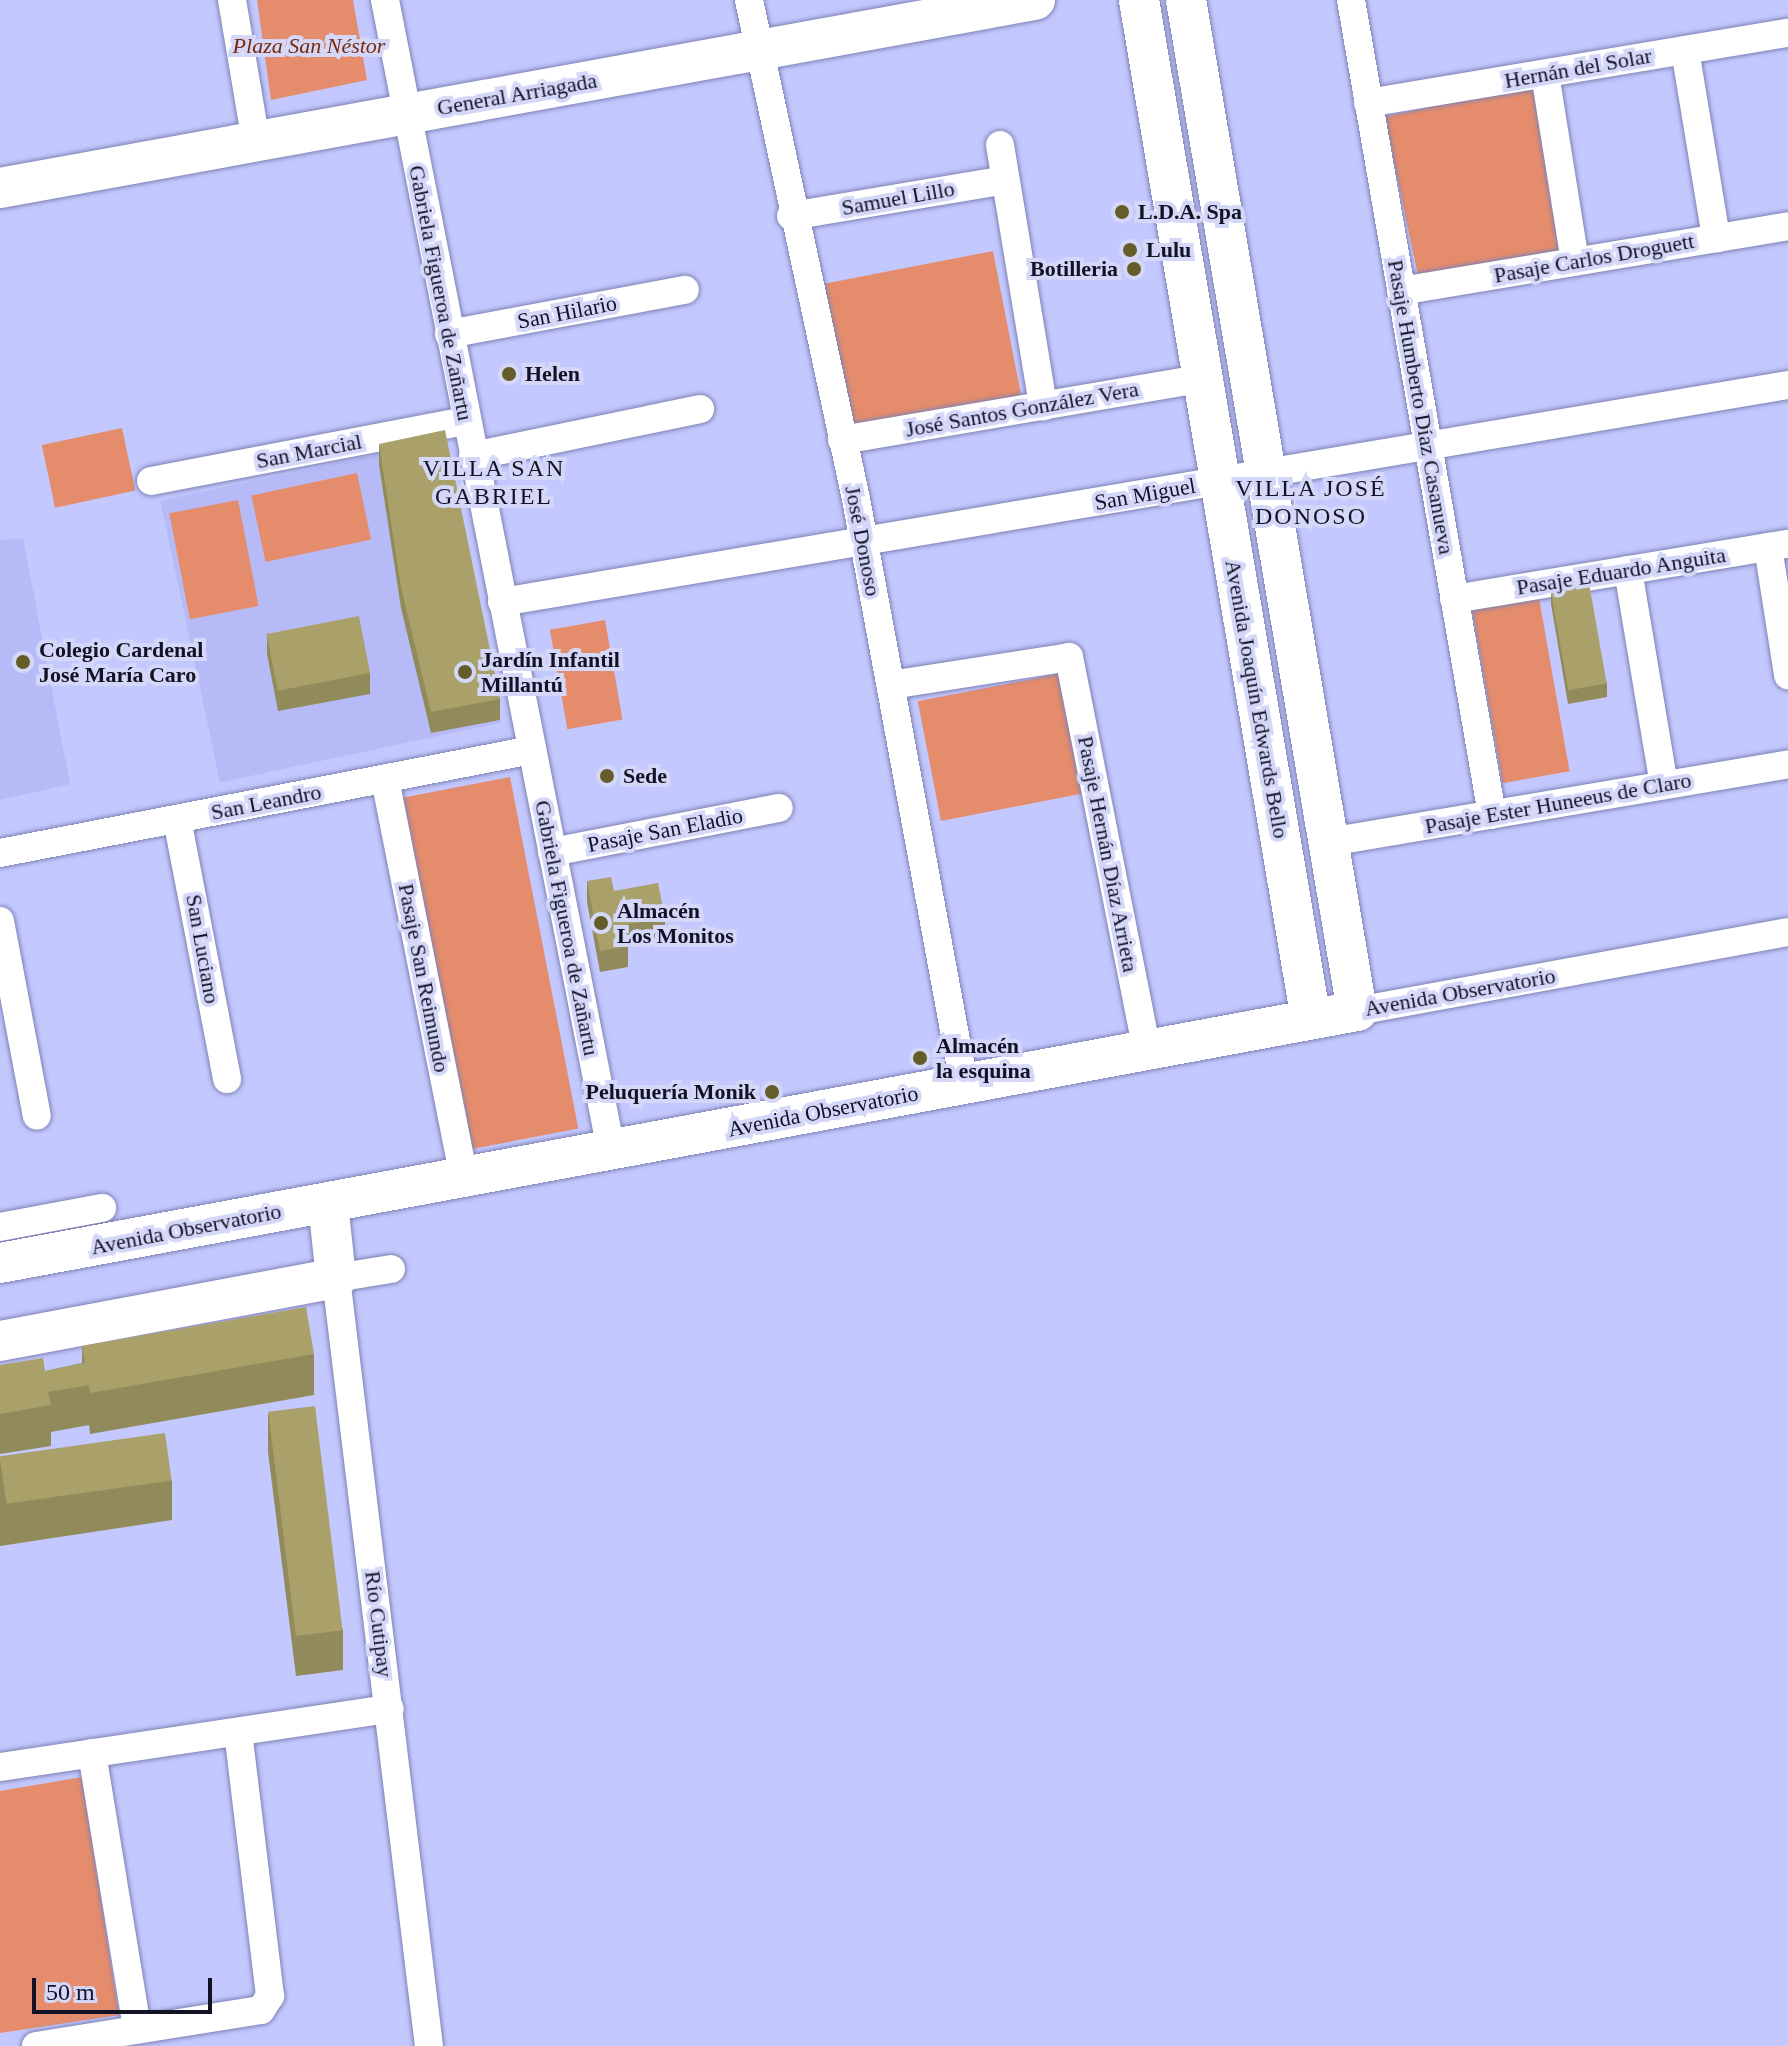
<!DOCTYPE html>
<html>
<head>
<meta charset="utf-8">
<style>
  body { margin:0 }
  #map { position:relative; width:1788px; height:2046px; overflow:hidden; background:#c3c8fe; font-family:"Times New Roman",serif }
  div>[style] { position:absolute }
  .built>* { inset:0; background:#b6bbf7; transform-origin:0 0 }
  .green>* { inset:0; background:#e58c6c; transform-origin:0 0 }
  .roads { filter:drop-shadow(0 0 2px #7e82b4) drop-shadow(0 0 2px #7e82b4) }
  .street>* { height:28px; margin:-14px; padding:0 14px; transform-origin:14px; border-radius:14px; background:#fff }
  .secondary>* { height:40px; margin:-20px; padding:0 20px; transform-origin:20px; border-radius:20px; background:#fff }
  .wall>* { inset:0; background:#918a5a }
  .building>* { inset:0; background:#a9a169; transform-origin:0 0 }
  .dots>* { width:22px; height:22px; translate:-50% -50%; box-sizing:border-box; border:4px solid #d4d7f8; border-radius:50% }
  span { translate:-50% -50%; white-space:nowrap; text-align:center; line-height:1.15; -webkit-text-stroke:8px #d4d7f8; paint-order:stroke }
  .park-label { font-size:22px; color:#782b0a; font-style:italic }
  .street-label { font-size:22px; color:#111224 }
  .poi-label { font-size:22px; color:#111224; font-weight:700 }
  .left { translate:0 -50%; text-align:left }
  .right { translate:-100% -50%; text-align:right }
  .neighbourhood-label { font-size:24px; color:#111224; letter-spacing:2px }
  .scale { position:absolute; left:32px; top:1978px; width:180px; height:36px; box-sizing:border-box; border:4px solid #111224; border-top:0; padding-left:10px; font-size:24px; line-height:28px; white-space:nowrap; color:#111224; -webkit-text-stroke:6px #d4d7f8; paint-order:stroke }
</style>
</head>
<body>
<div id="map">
  <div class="built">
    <i style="left:441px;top:441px;width:288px;height:287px;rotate:78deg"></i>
    <i style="clip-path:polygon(23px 538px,70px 784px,0 800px,0 540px)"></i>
  </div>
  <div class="green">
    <i style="clip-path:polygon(257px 0,353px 0,367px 80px,271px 100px)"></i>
    <i style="left:1534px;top:85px;width:168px;height:153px;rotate:78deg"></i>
    <i style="left:993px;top:251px;width:149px;height:172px;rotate:79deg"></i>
    <i style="left:122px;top:428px;width:64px;height:82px;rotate:78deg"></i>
    <i style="left:357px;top:473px;width:68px;height:108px;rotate:78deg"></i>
    <i style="left:238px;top:500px;width:108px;height:70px;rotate:79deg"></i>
    <i style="left:1539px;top:598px;width:176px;height:68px;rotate:80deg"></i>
    <i style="left:605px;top:620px;width:101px;height:56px;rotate:80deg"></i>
    <i style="left:1063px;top:673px;width:122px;height:148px;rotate:79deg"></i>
    <i style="left:510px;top:777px;width:358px;height:112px;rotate:79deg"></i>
    <i style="clip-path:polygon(82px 1777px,119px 2015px,0 2033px,0 1791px)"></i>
  </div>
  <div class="roads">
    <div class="street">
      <i style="left:232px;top:0;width:144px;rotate:80.4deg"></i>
      <i style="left:385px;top:0;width:1172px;rotate:78.88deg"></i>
      <i style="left:749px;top:0;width:510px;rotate:77.9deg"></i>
      <i style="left:856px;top:499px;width:595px;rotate:79.54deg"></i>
      <i style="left:1351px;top:0;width:827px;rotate:80.18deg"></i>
      <i style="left:1685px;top:50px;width:191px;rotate:80.6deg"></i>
      <i style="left:1545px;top:74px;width:190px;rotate:80.9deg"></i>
      <i style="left:1368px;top:103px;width:426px;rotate:-9.5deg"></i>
      <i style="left:1000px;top:145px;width:265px;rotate:80.6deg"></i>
      <i style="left:791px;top:216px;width:217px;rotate:-9.5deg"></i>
      <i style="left:1401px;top:291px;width:392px;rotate:-9.5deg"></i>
      <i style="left:449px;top:334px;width:240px;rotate:-10.6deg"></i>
      <i style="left:842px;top:440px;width:366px;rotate:-9.7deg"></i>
      <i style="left:473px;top:456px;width:232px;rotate:-11.7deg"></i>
      <i style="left:151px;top:481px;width:321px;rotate:-10.8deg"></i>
      <i style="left:1768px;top:547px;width:130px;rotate:81.1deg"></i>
      <i style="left:1628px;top:570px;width:218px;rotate:80.5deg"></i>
      <i style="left:1454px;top:599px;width:338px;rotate:-9.4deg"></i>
      <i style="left:502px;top:602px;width:1304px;rotate:-9.58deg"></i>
      <i style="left:891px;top:685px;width:180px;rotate:-8.9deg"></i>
      <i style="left:1069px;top:657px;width:402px;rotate:78.8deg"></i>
      <i style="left:385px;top:779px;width:407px;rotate:78.8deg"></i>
      <i style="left:177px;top:819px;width:265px;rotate:79.1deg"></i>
      <i style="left:1329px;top:842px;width:466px;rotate:-9.6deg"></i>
      <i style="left:552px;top:852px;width:231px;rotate:-11deg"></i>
      <i style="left:0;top:853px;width:542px;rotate:-10.96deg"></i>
      <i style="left:0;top:921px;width:198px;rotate:79.3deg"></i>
      <i style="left:1357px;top:1011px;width:438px;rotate:-10.4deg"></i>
      <i style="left:0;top:1227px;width:104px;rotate:-10.6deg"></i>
      <i style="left:391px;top:1269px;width:56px;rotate:170.7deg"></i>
      <i style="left:336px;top:1278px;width:774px;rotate:83.1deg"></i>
      <i style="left:92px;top:1753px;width:280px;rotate:80.7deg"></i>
      <i style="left:0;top:1767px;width:394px;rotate:-8.5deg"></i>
      <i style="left:36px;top:2046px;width:228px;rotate:-9.1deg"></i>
      <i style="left:261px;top:2010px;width:17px;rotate:-57deg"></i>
      <i style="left:270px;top:1996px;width:266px;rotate:-96.9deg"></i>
    </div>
    <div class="secondary">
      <i style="left:1139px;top:0;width:1034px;rotate:80.43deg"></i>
      <i style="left:0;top:188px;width:1052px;rotate:-10.3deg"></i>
      <i style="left:0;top:1263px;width:1380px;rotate:-10.52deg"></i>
      <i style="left:1357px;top:1011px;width:1025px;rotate:-99.6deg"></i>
      <i style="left:0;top:1341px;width:342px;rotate:-10.6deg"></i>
      <i style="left:336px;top:1278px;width:75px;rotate:-96.1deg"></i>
    </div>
  </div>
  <div class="wall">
    <i style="clip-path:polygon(379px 444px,500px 699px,500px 720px,431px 733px,401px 608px,379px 465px)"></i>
    <i style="clip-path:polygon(1551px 590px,1607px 683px,1607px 697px,1568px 704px,1551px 604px)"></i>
    <i style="clip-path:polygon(267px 633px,370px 673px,370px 694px,278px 711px,267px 654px)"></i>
    <i style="clip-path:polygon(587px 881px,614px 891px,665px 918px,665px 939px,628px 945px,628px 967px,600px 972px,587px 902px)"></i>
    <i style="clip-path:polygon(82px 1346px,314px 1354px,314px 1395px,90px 1434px,89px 1425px,51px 1432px,51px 1446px,0 1454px,0 1365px,45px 1371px,82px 1363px)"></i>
    <i style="clip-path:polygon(268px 1412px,343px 1630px,343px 1670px,296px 1676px,268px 1452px)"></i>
    <i style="clip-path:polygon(0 1458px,172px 1480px,172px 1520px,0 1546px)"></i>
  </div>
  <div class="building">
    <i style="clip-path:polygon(445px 430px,500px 699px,431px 712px,401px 587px,379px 444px)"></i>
    <i style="left:1589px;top:583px;width:102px;height:39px;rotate:80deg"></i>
    <i style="left:359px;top:616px;width:58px;height:94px;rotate:79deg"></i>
    <i style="clip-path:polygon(611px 877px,614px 891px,658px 883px,665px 918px,624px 925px,628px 946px,600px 951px,587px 881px)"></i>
    <i style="clip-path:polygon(306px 1307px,314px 1354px,90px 1393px,89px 1385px,48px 1392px,51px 1405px,0 1414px,0 1365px,43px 1358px,45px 1371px,85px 1363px,82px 1346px)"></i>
    <i style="left:315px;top:1406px;width:226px;height:47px;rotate:83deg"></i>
    <i style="left:165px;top:1433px;width:48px;height:167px;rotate:82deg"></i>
  </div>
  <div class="dots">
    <i style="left:1122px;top:212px;background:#655d29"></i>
    <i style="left:1130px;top:250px;background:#655d29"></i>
    <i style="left:1134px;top:269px;background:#655d29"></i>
    <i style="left:509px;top:374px;background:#655d29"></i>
    <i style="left:23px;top:662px;background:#655d29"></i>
    <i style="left:465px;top:672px;background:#655d29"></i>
    <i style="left:607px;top:776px;background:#655d29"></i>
    <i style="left:601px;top:923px;background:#655d29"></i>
    <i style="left:920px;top:1058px;background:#655d29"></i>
    <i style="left:772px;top:1092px;background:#655d29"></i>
  </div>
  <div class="park-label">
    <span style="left:309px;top:46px">Plaza San Néstor</span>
  </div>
  <div class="street-label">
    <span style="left:1578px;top:68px;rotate:-10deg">Hernán del Solar</span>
    <span style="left:517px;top:94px;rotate:-10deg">General Arriagada</span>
    <span style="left:898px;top:198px;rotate:-10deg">Samuel Lillo</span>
    <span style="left:1594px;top:258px;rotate:-10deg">Pasaje Carlos Droguett</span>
    <span style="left:441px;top:293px;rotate:79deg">Gabriela Figueroa de Zañartu</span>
    <span style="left:567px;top:312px;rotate:-11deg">San Hilario</span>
    <span style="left:1421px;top:407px;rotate:80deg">Pasaje Humberto Díaz Casanueva</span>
    <span style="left:1022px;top:409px;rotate:-10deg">José Santos González Vera</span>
    <span style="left:309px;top:451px;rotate:-11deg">San Marcial</span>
    <span style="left:1145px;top:494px;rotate:-10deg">San Miguel</span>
    <span style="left:863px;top:541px;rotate:79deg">José Donoso</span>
    <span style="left:1621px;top:571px;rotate:-9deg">Pasaje Eduardo Anguita</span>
    <span style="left:1257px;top:699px;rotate:80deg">Avenida Joaquín Edwards Bello</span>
    <span style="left:266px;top:802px;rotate:-11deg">San Leandro</span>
    <span style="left:1558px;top:803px;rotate:-10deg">Pasaje Ester Huneeus de Claro</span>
    <span style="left:665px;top:830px;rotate:-11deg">Pasaje San Eladio</span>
    <span style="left:1108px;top:854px;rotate:79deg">Pasaje Hernán Díaz Arrieta</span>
    <span style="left:567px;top:928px;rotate:79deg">Gabriela Figueroa de Zañartu</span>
    <span style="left:203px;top:949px;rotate:80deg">San Luciano</span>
    <span style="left:424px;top:978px;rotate:79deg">Pasaje San Reimundo</span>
    <span style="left:1460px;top:992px;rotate:-10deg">Avenida Observatorio</span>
    <span style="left:823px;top:1111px;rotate:-11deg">Avenida Observatorio</span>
    <span style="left:186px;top:1229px;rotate:-11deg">Avenida Observatorio</span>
    <span style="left:379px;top:1624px;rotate:83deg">Río Cutipay</span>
  </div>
  <div class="poi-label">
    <span class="left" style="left:1138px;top:212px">L.D.A. Spa</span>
    <span class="left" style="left:1146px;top:250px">Lulu</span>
    <span class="right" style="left:1118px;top:269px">Botilleria</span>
    <span class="left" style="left:525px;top:374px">Helen</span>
    <span class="left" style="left:39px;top:662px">Colegio Cardenal<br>José María Caro</span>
    <span class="left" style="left:481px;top:672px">Jardín Infantil<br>Millantú</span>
    <span class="left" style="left:623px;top:776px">Sede</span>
    <span class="left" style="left:617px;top:923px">Almacén<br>Los Monitos</span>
    <span class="left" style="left:936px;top:1058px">Almacén<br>la esquina</span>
    <span class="right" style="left:756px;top:1092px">Peluquería Monik</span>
  </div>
  <div class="neighbourhood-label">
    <span style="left:494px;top:483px">VILLA SAN<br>GABRIEL</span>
    <span style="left:1311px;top:503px">VILLA JOSÉ<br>DONOSO</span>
  </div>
  <div class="scale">50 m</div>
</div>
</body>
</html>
